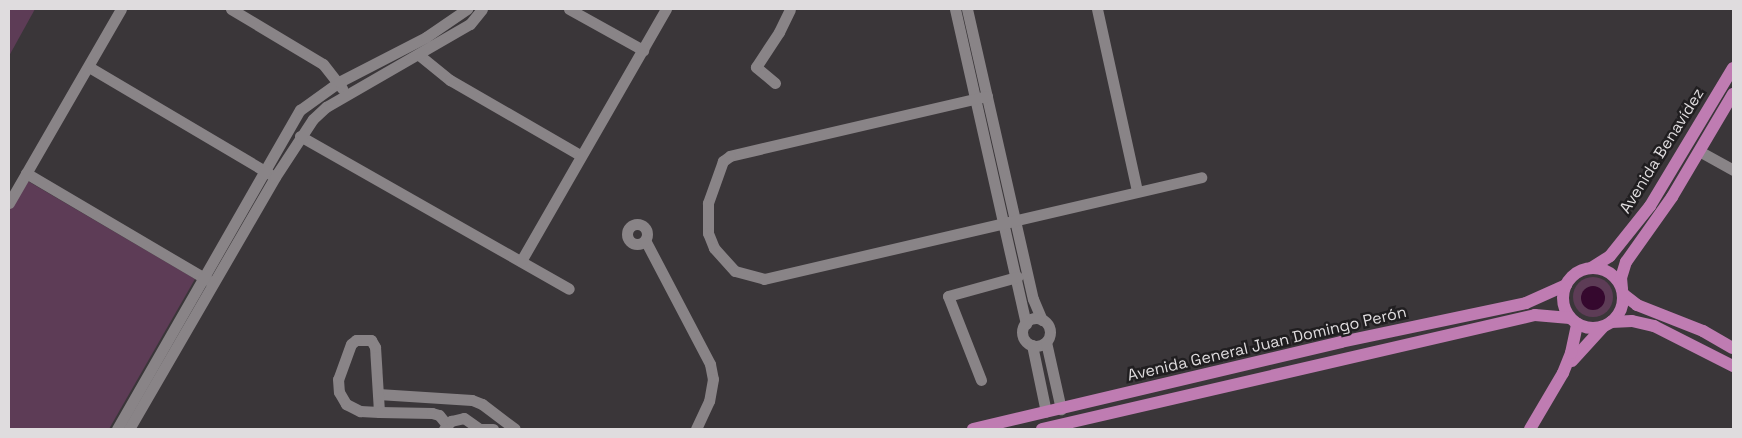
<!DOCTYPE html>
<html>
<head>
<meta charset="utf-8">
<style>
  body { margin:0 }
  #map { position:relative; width:1742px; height:438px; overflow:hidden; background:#3a3639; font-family:"Space Grotesk",sans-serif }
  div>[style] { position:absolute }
  .green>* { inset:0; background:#5d3c56 }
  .round { border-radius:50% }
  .water>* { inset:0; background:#35082e }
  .minor>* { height:11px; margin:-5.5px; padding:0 5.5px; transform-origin:5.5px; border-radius:5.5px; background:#898487 }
  .minor>.ring { margin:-5.5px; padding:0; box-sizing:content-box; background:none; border:11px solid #898487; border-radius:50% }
  .major>* { height:12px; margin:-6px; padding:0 6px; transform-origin:6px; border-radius:6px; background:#bf7cb2 }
  .major>.ring { margin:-6px; padding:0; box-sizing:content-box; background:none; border:12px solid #bf7cb2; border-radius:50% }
  span { translate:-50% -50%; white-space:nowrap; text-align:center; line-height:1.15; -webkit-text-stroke:5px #201e20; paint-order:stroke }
  .street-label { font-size:16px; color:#dfdcde }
  .frame { position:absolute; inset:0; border:10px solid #dfdcde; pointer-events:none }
</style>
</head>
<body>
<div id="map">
  <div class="green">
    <i style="clip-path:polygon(9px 9px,35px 9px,9px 56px)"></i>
    <i style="clip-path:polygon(26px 180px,195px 279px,109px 429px,9px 429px,9px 210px)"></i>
    <i class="round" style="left:1573px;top:277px;width:40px;height:40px"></i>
  </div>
  <div class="water">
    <i class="round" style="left:1581px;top:286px;width:24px;height:24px"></i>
  </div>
  <div class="minor">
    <i style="left:231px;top:9px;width:107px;rotate:30.9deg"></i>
    <i style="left:323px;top:64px;width:31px;rotate:52deg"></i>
    <i style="left:569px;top:9px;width:85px;rotate:29deg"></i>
    <i style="left:955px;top:9px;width:323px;rotate:77.3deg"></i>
    <i style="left:967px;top:9px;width:297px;rotate:77.2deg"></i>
    <i style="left:1033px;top:299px;width:23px;rotate:67deg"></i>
    <i style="left:1097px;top:9px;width:186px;rotate:77.6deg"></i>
    <i style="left:419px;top:55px;width:40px;rotate:39deg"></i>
    <i style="left:450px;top:80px;width:150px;rotate:30deg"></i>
    <i style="left:89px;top:67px;width:210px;rotate:30.6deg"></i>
    <i style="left:775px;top:83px;width:25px;rotate:-140deg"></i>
    <i style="left:756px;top:67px;width:42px;rotate:-56.7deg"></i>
    <i style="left:779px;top:32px;width:25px;rotate:-64deg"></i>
    <i style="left:987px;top:96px;width:264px;rotate:166.9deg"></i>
    <i style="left:730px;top:156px;width:9px;rotate:144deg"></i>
    <i style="left:723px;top:161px;width:45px;rotate:109.7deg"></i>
    <i style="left:708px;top:203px;width:30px;rotate:90deg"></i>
    <i style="left:708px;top:233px;width:16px;rotate:68deg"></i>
    <i style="left:714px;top:248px;width:31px;rotate:48deg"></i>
    <i style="left:735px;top:271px;width:30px;rotate:15deg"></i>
    <i style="left:764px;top:279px;width:449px;rotate:-13.1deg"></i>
    <i style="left:300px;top:136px;width:309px;rotate:29.6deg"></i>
    <i style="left:1699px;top:151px;width:39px;rotate:29deg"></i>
    <i style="left:26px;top:173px;width:211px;rotate:30.5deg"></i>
    <i style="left:9px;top:203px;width:224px;rotate:-60deg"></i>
    <i class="ring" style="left:627px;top:224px;width:9px;height:9px"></i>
    <i style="left:645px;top:240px;width:140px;rotate:62.3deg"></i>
    <i style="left:710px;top:364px;width:15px;rotate:79deg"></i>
    <i style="left:713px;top:379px;width:22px;rotate:100deg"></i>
    <i style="left:709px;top:401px;width:31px;rotate:115deg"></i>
    <i style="left:521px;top:261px;width:291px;rotate:-60.1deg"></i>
    <i class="ring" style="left:1022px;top:318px;width:17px;height:17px"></i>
    <i style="left:1046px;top:342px;width:69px;rotate:77.4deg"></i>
    <i style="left:1032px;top:345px;width:68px;rotate:78.2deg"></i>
    <i style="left:981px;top:380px;width:90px;rotate:-111.4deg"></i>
    <i style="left:948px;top:296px;width:72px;rotate:-15.4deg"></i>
    <i style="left:378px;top:394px;width:94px;rotate:3.7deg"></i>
    <i style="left:472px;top:400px;width:11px;rotate:22deg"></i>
    <i style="left:482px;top:404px;width:41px;rotate:37.1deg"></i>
    <i style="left:379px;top:412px;width:65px;rotate:-93.5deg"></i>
    <i style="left:375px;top:347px;width:8px;rotate:-120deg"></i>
    <i style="left:371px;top:340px;width:15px;rotate:180deg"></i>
    <i style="left:356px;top:340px;width:6px;rotate:141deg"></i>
    <i style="left:351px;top:344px;width:37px;rotate:110deg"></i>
    <i style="left:338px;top:379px;width:13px;rotate:86deg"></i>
    <i style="left:339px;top:392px;width:14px;rotate:60deg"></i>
    <i style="left:346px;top:404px;width:16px;rotate:27deg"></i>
    <i style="left:360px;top:411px;width:19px;rotate:3deg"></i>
    <i style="left:379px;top:412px;width:53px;rotate:1.1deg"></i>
    <i style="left:432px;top:413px;width:7px;rotate:16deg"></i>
    <i style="left:439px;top:415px;width:13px;rotate:51deg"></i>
    <i style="left:117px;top:429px;width:368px;rotate:-60.2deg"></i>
    <i style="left:300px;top:110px;width:48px;rotate:-35.7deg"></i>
    <i style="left:339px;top:82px;width:98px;rotate:-27.3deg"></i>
    <i style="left:426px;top:37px;width:50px;rotate:-34.3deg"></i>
    <i style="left:129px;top:429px;width:291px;rotate:-59.9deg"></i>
    <i style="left:275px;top:177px;width:69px;rotate:-56.8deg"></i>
    <i style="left:313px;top:119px;width:18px;rotate:-43deg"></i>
    <i style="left:326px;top:107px;width:166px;rotate:-30deg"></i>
    <i style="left:470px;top:24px;width:19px;rotate:-51deg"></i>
    <i style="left:444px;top:429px;width:11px;rotate:-49deg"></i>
    <i style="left:451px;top:421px;width:13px;rotate:-13deg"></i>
    <i style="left:464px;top:418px;width:19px;rotate:35deg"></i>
    <i style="left:480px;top:429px;width:13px"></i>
  </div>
  <div class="major">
    <i style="left:1591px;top:268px;width:22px;rotate:-32deg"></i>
    <i style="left:1610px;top:256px;width:64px;rotate:-51.3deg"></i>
    <i style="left:1650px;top:206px;width:161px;rotate:-59deg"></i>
    <i class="ring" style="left:1563px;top:268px;width:48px;height:48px"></i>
    <i style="left:1622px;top:289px;width:11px;rotate:-95deg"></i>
    <i style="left:1621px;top:278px;width:17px;rotate:-73deg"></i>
    <i style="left:1626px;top:262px;width:80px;rotate:-54.7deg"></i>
    <i style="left:1672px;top:197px;width:120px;rotate:-59.4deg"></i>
    <i style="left:1623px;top:294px;width:18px;rotate:38deg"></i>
    <i style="left:1637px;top:305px;width:71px;rotate:21.5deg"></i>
    <i style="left:1703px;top:331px;width:34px;rotate:30deg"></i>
    <i style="left:1611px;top:322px;width:21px;rotate:-3deg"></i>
    <i style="left:1632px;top:321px;width:23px;rotate:13deg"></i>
    <i style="left:1654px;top:326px;width:89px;rotate:26.9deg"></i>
    <i style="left:1572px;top:361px;width:46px;rotate:-47.6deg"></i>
    <i style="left:973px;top:429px;width:378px;rotate:-13.3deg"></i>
    <i style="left:1341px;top:342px;width:189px;rotate:-11.9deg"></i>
    <i style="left:1526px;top:303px;width:44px;rotate:-24.2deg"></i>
    <i style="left:1042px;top:429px;width:506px;rotate:-13.02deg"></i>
    <i style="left:1535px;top:315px;width:35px;rotate:5deg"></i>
    <i style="left:1530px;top:429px;width:65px;rotate:-59.5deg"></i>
    <i style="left:1563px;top:373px;width:22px;rotate:-68deg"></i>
    <i style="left:1571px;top:353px;width:30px;rotate:-78deg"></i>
  </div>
  <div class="street-label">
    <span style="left:1662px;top:151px;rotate:-58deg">Avenida Benavídez</span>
    <span style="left:1267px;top:344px;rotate:-13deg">Avenida General Juan Domingo Perón</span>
  </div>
  <div class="frame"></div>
</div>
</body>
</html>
